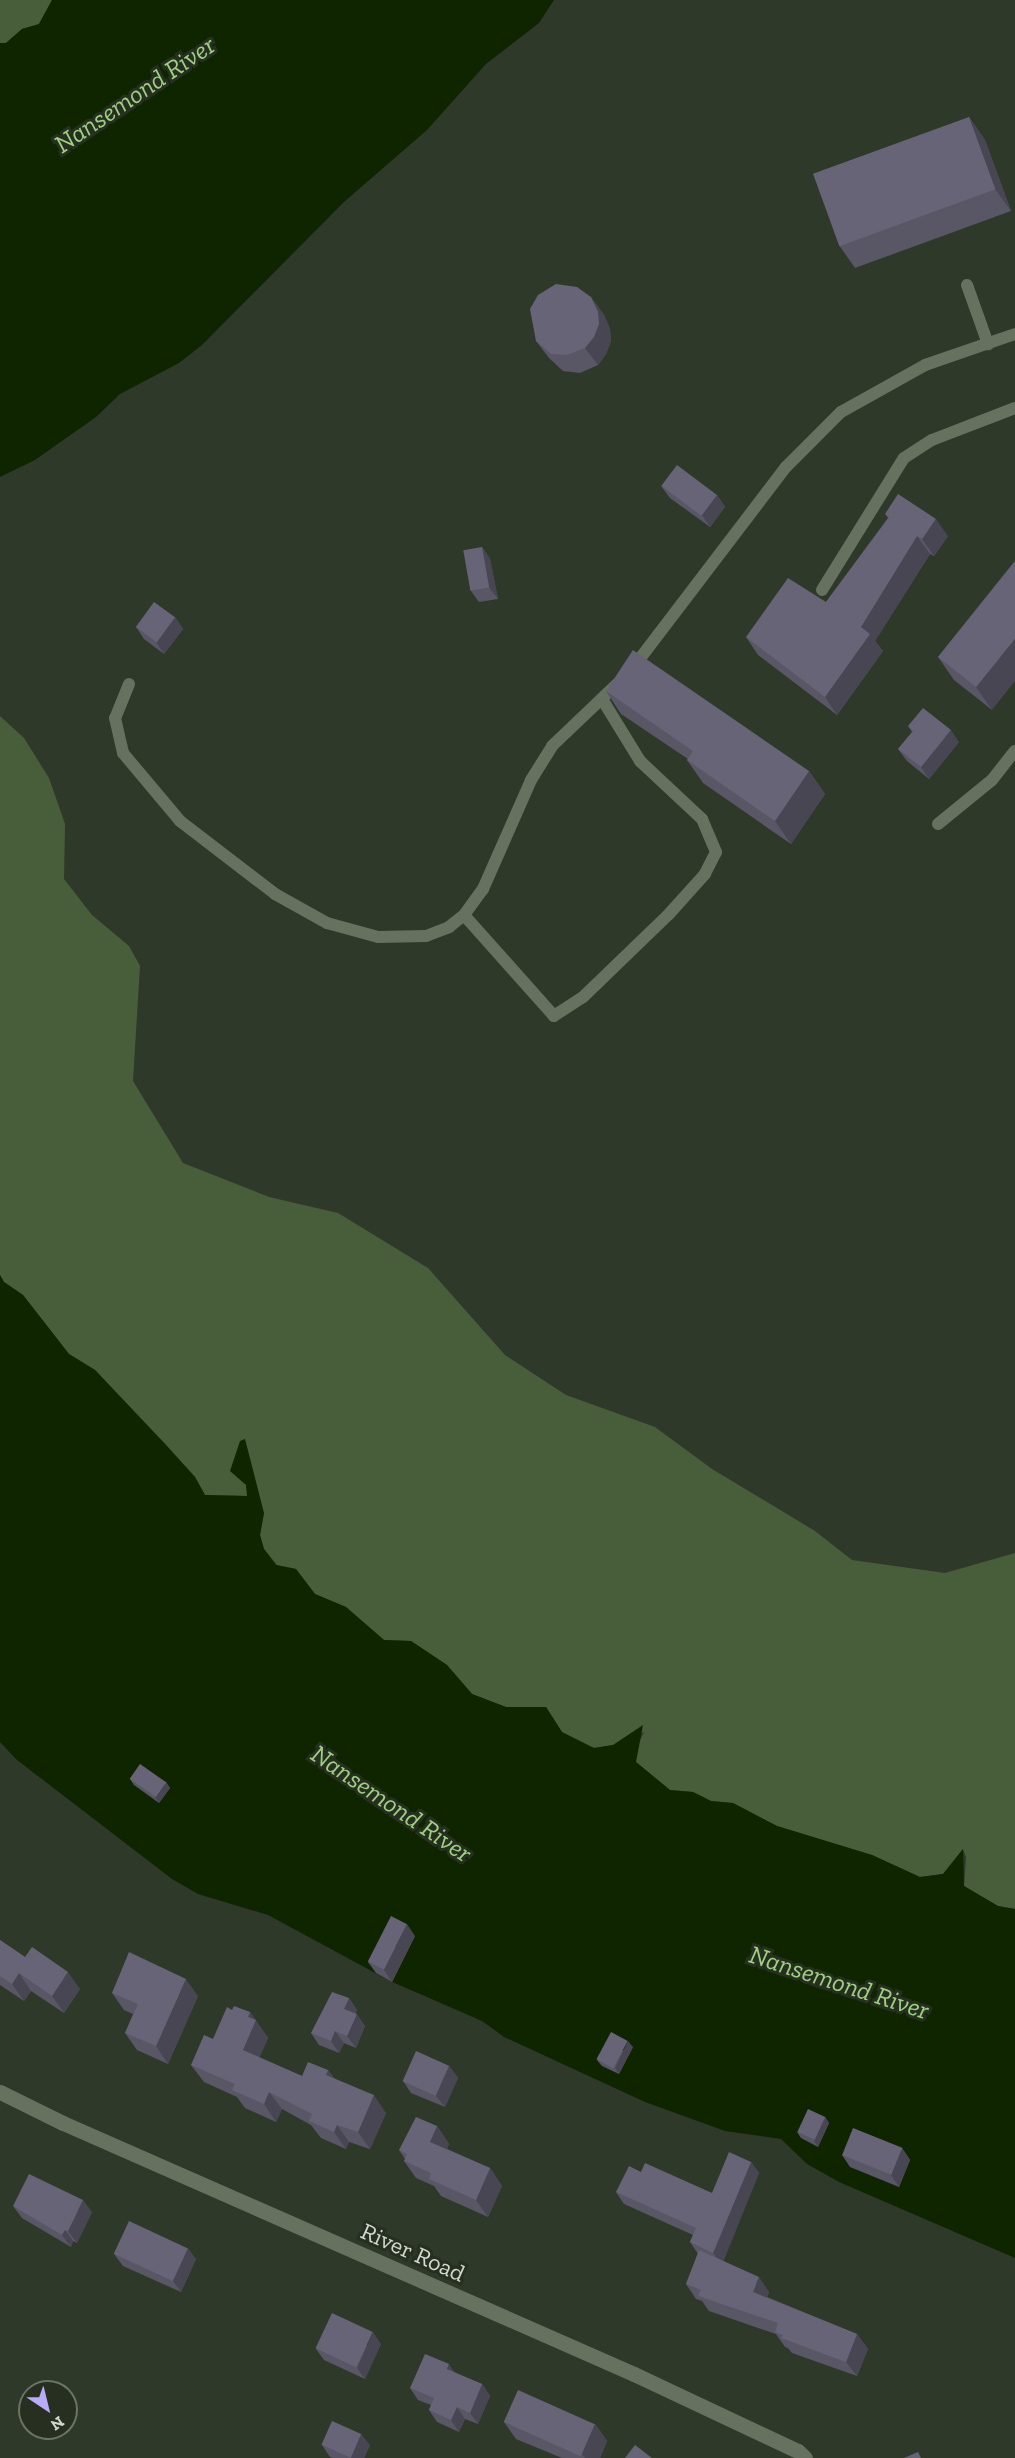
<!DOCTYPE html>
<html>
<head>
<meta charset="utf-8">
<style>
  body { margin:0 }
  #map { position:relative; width:1015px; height:2458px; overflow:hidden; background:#2f392a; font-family:"Zilla Slab",serif }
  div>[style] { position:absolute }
  .green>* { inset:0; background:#485e3b }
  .water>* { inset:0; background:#0f2500 }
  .lane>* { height:12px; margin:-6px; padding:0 6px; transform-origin:6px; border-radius:6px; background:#66715f }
  .street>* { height:15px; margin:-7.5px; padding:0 7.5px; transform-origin:7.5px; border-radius:7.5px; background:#66715f }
  .wall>* { inset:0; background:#595666 }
  .shaded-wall>* { inset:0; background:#484653 }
  .building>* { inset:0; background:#676477; transform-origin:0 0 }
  span { translate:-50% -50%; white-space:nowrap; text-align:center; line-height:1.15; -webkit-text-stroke:6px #262f20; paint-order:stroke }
  .street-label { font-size:24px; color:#d1d8ce }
  .water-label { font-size:26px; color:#9fd081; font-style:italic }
  .north { position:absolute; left:18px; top:2380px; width:60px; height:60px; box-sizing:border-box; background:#262f20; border:2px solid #6a7366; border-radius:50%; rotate:145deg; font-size:16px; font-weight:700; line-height:24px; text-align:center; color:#d1d8ce }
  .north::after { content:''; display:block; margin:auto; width:21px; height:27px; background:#b8abf7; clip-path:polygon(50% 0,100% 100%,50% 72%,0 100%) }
</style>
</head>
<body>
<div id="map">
  <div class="green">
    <i style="clip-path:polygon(0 0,52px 0,39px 24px,22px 29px,6px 43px,0 43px)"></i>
    <i style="clip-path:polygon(0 716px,24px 738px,49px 778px,65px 824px,64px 879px,92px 915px,129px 946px,140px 966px,133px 1081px,183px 1163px,269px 1197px,338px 1213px,428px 1268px,505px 1355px,566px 1395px,655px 1427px,712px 1469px,815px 1531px,852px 1560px,945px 1573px,1015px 1553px,1015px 1909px,998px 1906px,964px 1886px,966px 1857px,963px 1849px,943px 1874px,920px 1877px,872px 1855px,777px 1826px,733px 1803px,711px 1801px,693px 1792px,670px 1790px,636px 1762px,635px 1751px,644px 1732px,613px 1745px,594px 1748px,581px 1744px,562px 1732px,546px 1707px,506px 1707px,472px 1694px,447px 1665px,411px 1641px,384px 1640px,346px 1607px,315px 1594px,296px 1569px,277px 1565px,264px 1549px,260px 1535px,264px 1513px,246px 1485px,248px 1496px,205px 1495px,195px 1477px,166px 1445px,95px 1370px,69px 1354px,23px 1295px,4px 1282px,0 1275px)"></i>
  </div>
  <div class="water">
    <i style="clip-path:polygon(52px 0,554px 0,539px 23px,486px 64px,427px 130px,344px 202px,202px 345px,179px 363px,120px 394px,96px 417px,35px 460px,0 477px,0 43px,6px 43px,22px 29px,39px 24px)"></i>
    <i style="clip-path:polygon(0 1275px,4px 1282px,23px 1295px,69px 1354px,95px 1370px,166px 1445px,195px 1477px,205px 1495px,247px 1496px,246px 1485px,230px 1471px,240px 1441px,245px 1439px,264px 1513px,260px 1535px,264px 1549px,276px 1565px,296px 1569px,315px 1594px,346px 1607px,384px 1640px,411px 1641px,447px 1665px,472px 1694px,506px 1707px,546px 1707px,562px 1732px,594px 1748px,613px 1745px,643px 1725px,636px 1762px,670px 1790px,693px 1792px,711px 1801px,733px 1803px,777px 1826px,872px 1855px,920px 1877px,943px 1874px,963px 1849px,964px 1886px,998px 1906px,1015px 1909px,1015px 2258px,839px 2182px,807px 2164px,781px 2139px,725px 2131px,645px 2102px,504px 2037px,482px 2021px,390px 1981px,268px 1915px,198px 1894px,172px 1879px,17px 1760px,0 1742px)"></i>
  </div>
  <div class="lane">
    <i style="left:967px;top:285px;width:63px;rotate:70.4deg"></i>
    <i style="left:822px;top:590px;width:155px;rotate:-58.2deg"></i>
    <i style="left:904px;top:458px;width:33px;rotate:-33deg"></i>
    <i style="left:932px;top:440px;width:89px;rotate:-21.1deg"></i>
    <i style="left:632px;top:669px;width:254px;rotate:-52.7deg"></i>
    <i style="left:786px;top:467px;width:78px;rotate:-45deg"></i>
    <i style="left:841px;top:412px;width:96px;rotate:-29.2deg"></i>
    <i style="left:925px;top:365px;width:95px;rotate:-19deg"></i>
    <i style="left:129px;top:684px;width:37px;rotate:112deg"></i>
    <i style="left:115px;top:718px;width:36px;rotate:77deg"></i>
    <i style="left:123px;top:753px;width:89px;rotate:50deg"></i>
    <i style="left:180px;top:821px;width:120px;rotate:37.5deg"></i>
    <i style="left:275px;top:894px;width:60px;rotate:29.1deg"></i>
    <i style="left:327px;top:923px;width:53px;rotate:15.4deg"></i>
    <i style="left:378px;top:937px;width:48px;rotate:-1.2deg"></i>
    <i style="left:426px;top:936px;width:25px;rotate:-21deg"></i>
    <i style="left:449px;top:927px;width:19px;rotate:-39deg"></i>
    <i style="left:602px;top:699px;width:73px;rotate:58.5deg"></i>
    <i style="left:640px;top:761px;width:85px;rotate:43.1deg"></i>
    <i style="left:702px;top:819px;width:36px;rotate:67deg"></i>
    <i style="left:716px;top:852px;width:25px;rotate:117deg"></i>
    <i style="left:705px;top:874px;width:54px;rotate:132deg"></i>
    <i style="left:669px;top:914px;width:120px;rotate:136deg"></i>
    <i style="left:583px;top:997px;width:35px;rotate:147deg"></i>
    <i style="left:554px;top:1016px;width:135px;rotate:-131.7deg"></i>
    <i style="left:464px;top:915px;width:32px;rotate:-54deg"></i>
    <i style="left:483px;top:889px;width:119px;rotate:-66.2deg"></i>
    <i style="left:531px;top:780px;width:40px;rotate:-58deg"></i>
    <i style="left:552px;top:746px;width:90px;rotate:-43.6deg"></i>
    <i style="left:938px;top:824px;width:70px;rotate:-39.2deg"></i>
    <i style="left:992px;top:780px;width:37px;rotate:-52deg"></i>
  </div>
  <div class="street">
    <i style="left:0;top:2092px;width:70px;rotate:26.2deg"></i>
    <i style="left:63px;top:2123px;width:624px;rotate:23.73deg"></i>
    <i style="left:634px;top:2374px;width:181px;rotate:25.2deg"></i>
    <i style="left:798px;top:2451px;width:10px;rotate:45deg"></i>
  </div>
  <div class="wall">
    <i style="clip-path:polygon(969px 117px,985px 140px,1011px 211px,855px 268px,839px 245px)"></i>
    <i style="clip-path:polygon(591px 297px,604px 315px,610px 329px,611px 341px,606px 354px,598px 365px,580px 373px,563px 371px,549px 358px,536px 341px)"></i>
    <i style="clip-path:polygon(661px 486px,717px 495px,725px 507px,710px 527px,670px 498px)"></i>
    <i style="clip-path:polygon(885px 514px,948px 536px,934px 556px,930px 554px,875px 641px,883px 651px,837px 715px,758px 655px,746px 637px,826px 602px,888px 518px)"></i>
    <i style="clip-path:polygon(482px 547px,490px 559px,498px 599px,479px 602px,471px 591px)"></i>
    <i style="clip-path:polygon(1015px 561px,992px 710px,954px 680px,938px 657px)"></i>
    <i style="clip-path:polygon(175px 617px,183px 629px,164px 654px,144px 639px,136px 627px)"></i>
    <i style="clip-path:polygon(606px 691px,809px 771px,825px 794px,791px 844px,703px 783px,687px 760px,688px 759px,621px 714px)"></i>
    <i style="clip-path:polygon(908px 726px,959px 742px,929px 779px,907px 761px,898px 749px,912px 732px)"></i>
    <i style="clip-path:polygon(130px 1779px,166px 1782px,170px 1788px,159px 1803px,134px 1785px)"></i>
    <i style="clip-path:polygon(415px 1936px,392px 1982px,376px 1973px,368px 1962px)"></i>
    <i style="clip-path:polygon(0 1940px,25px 1957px,80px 1989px,64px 2013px,31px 1991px,24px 2001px,0 1985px)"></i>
    <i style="clip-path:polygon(112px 1993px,198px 1996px,168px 2064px,137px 2050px,125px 2033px,133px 2014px,124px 2010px)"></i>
    <i style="clip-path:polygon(349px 1998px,357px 2010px,355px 2014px,365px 2026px,356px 2048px,344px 2043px,339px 2053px,319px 2045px,311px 2033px)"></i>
    <i style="clip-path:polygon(232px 2010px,250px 2012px,268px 2038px,259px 2058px,302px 2076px,328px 2070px,334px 2078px,386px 2113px,370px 2149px,349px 2142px,346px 2149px,321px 2138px,311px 2125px,282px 2109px,276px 2122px,245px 2108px,237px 2097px,204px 2082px,191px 2065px,213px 2039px)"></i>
    <i style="clip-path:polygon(633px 2047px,619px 2074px,602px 2066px,597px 2060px)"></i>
    <i style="clip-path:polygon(449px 2066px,458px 2078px,445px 2107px,411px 2093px,403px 2081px)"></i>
    <i style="clip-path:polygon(825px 2117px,829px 2123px,818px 2147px,801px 2138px,797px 2132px)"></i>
    <i style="clip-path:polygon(437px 2126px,449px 2144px,447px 2149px,490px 2168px,502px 2186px,488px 2217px,441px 2196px,434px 2186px,416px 2178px,404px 2161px,405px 2159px,399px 2150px)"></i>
    <i style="clip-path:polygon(902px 2148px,910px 2160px,899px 2187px,850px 2167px,842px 2155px)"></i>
    <i style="clip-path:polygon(751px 2162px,759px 2173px,723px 2261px,769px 2292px,767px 2297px,857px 2334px,868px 2349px,857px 2376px,792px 2353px,788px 2348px,785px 2347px,776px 2334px,709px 2311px,702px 2301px,696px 2299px,686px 2284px,698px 2254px,690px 2242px,693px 2235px,624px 2204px,616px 2192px,641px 2172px,712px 2193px)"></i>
    <i style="clip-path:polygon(13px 2206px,92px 2212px,77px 2243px,73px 2241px,71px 2247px,22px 2218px)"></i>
    <i style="clip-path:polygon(114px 2254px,196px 2259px,181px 2292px,123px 2266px)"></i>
    <i style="clip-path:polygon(381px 2344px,365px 2379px,324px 2360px,316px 2349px)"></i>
    <i style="clip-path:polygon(455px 2373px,482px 2384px,490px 2396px,478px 2424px,465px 2419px,459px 2432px,437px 2422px,429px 2410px,431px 2405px,418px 2400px,410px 2388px)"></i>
    <i style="clip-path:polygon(504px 2422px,595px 2424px,607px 2441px,600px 2458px,562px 2458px,516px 2439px)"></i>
    <i style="clip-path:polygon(322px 2445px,370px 2445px,364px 2458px,333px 2458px,330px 2457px)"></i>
  </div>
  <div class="shaded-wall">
    <i style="clip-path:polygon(969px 117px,985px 140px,1011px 211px,995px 189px)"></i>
    <i style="clip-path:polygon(591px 297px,604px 315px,610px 329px,611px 341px,606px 354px,598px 365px,585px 348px)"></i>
    <i style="clip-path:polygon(717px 495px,725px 507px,710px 527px,702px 515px)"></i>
    <i style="clip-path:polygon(936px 519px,948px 536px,934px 556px,922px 539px)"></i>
    <i style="clip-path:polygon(917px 536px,930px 554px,875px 641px,883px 651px,837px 715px,825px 697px,861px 627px)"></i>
    <i style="clip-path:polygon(482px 547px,490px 559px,498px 599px,489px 587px)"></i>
    <i style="clip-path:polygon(175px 617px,183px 629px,164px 654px,156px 642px)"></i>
    <i style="clip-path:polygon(1015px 639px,1015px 681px,992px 710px,976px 687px)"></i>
    <i style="clip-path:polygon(951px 730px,959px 742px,929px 779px,921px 767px)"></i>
    <i style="clip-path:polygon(809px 771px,825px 794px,791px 844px,775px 821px)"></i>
    <i style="clip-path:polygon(166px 1782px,170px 1788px,159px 1803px,155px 1797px)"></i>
    <i style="clip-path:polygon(407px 1924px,415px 1936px,392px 1982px,384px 1970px)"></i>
    <i style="clip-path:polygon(68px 1972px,80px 1989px,64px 2013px,52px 1996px)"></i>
    <i style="clip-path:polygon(19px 1973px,31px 1991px,24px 2001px,12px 1984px)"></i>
    <i style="clip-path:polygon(186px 1979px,198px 1996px,168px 2064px,156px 2046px)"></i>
    <i style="clip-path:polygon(349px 1998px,357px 2010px,352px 2021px,344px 2009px)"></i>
    <i style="clip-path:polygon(250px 2012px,268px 2038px,255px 2068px,243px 2050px,248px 2017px)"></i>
    <i style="clip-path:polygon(357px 2014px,365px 2026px,356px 2048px,347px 2036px)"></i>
    <i style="clip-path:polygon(335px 2031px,344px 2043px,339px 2053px,331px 2041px)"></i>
    <i style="clip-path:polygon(628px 2041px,633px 2047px,619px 2074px,615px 2068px)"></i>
    <i style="clip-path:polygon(449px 2066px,458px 2078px,445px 2107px,436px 2096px)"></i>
    <i style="clip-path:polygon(328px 2070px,340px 2088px,326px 2075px)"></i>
    <i style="clip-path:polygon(269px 2092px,282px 2109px,276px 2122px,264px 2104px)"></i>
    <i style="clip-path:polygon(374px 2095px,386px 2113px,370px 2149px,358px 2132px)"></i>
    <i style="clip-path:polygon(825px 2117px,829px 2123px,818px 2147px,814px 2141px)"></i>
    <i style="clip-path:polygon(337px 2125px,349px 2142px,346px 2149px,334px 2132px)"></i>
    <i style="clip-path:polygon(437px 2126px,449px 2144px,442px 2159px,430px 2142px)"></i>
    <i style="clip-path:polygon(902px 2148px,910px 2160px,899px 2187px,891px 2175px)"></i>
    <i style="clip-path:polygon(751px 2162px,759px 2173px,722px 2265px,713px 2253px)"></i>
    <i style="clip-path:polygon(490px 2168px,502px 2186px,488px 2217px,476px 2200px)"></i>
    <i style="clip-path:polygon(83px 2200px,92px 2212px,77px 2243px,68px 2231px)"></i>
    <i style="clip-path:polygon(65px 2230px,73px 2241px,71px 2247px,62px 2235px)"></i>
    <i style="clip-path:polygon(188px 2248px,196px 2259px,181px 2292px,173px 2281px)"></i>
    <i style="clip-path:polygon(759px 2277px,769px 2292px,764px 2306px,753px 2292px)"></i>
    <i style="clip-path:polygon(373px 2332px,381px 2344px,365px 2379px,357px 2368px)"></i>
    <i style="clip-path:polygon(857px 2334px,868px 2349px,857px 2376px,846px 2362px)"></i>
    <i style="clip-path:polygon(449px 2364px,457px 2376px,447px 2369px)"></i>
    <i style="clip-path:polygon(482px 2384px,490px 2396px,478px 2424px,470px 2413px)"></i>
    <i style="clip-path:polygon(457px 2407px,465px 2419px,459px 2432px,451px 2420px)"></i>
    <i style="clip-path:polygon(595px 2424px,607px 2441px,600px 2458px,585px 2458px,582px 2454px)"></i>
    <i style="clip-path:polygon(361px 2434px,370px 2445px,364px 2458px,351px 2458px)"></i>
  </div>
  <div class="building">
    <i style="left:969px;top:117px;width:77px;height:166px;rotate:70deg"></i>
    <i style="clip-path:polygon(556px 284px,577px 287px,591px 297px,598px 312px,599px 324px,594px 337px,585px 348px,567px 355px,551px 354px,536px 341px,530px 309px,538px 295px)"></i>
    <i style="left:677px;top:465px;width:50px;height:26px;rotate:37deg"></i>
    <i style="clip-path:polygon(898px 494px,936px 519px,922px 539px,917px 536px,861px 627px,870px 634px,825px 697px,746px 637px,788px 578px,826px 602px,889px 517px,885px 514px)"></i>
    <i style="left:482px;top:547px;width:41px;height:19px;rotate:80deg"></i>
    <i style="clip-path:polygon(1015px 561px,1015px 639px,976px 687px,938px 657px)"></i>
    <i style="left:154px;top:602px;width:26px;height:31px;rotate:36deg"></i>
    <i style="clip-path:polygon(633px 650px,809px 771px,775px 821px,687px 760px,693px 751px,606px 691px)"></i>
    <i style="clip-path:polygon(923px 708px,951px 730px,921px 767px,898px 749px,913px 731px,908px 726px)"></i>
    <i style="left:140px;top:1764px;width:32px;height:18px;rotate:35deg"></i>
    <i style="left:391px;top:1916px;width:18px;height:51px;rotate:27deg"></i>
    <i style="clip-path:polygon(0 1940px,25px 1957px,32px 1947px,68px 1972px,52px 1996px,19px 1973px,12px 1984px,0 1976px)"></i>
    <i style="clip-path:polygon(129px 1952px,186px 1979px,156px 2046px,125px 2033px,138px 2004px,112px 1993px)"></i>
    <i style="clip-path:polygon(332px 1992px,349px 1998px,344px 2009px,357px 2014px,347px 2036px,335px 2031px,331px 2041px,311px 2033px)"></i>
    <i style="clip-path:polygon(234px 2006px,250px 2012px,248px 2017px,256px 2020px,243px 2050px,302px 2076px,308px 2062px,328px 2070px,326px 2075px,374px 2095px,358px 2132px,337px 2125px,334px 2132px,309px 2121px,312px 2114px,269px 2092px,264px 2104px,232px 2090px,235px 2084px,191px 2065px,204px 2035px,213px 2039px,227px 2007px,232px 2010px)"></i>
    <i style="left:611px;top:2032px;width:19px;height:31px;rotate:28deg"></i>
    <i style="left:416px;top:2051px;width:36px;height:33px;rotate:24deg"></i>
    <i style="left:808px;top:2109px;width:19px;height:25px;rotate:25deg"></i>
    <i style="clip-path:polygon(416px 2117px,437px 2126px,430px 2142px,490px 2168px,476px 2200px,429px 2179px,431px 2173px,404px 2161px,407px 2154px,399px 2150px)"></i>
    <i style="left:853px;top:2128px;width:53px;height:29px;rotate:22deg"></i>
    <i style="clip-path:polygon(729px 2152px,751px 2162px,713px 2253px,690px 2242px,696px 2228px,616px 2192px,629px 2166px,641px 2172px,645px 2163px,712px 2193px)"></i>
    <i style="clip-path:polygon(29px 2174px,83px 2200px,68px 2231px,65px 2230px,62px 2235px,13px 2206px)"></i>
    <i style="left:129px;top:2221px;width:65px;height:36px;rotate:25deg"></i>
    <i style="clip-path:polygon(699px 2250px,759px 2277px,753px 2292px,857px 2334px,846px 2362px,781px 2338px,783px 2335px,775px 2332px,778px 2323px,698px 2296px,701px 2290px,686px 2284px)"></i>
    <i style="left:332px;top:2313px;width:45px;height:39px;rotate:25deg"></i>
    <i style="clip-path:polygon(425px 2354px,449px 2364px,447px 2369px,482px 2384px,470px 2413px,457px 2407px,451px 2420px,429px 2410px,434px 2398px,410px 2388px)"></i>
    <i style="left:518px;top:2390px;width:84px;height:35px;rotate:24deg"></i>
    <i style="left:332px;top:2421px;width:32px;height:26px;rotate:24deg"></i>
    <i style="clip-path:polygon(635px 2445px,652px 2458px,625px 2458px)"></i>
    <i style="clip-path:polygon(918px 2452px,921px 2458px,904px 2458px)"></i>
  </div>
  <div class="street-label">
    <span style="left:413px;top:2252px;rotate:24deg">River Road</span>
  </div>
  <div class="water-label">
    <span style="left:135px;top:95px;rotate:-34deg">Nansemond River</span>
    <span style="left:391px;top:1804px;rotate:34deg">Nansemond River</span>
    <span style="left:839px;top:1983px;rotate:18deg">Nansemond River</span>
  </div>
  <div class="north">N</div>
</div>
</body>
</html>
